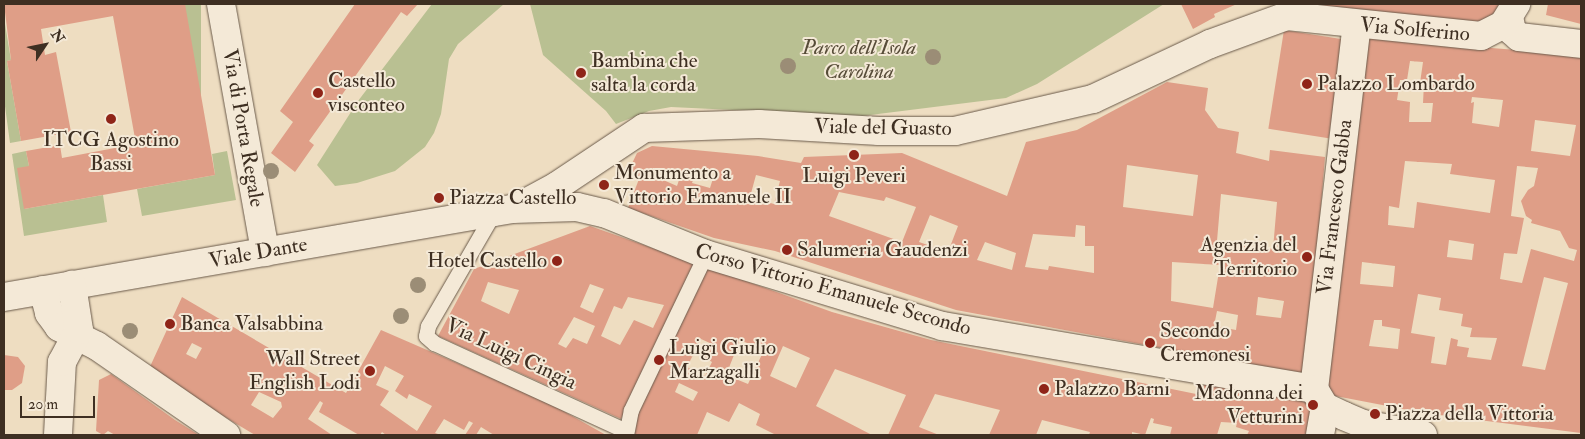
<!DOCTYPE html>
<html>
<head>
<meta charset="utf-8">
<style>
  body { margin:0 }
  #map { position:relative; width:1585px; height:439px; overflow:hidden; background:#eeddc1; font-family:"IM FELL Double Pica",serif }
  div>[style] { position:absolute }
  .green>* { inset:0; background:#b9c092; transform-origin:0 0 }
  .building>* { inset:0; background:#df9e87; transform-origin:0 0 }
  .roads { filter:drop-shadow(0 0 1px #6a5a4a) drop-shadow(0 0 1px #6a5a4a) }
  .lane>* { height:15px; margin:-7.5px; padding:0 7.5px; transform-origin:7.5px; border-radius:7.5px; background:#f4e9d7 }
  .street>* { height:28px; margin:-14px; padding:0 14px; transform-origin:14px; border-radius:14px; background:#f4e9d7 }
  .trees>* { width:16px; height:16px; margin:-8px; border-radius:50%; background:#9b8d76 }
  .dots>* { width:14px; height:14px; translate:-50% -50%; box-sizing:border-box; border:2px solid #f4e9d7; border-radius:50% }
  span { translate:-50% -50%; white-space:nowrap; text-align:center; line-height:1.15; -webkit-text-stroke:4px #f4e9d7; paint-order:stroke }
  .street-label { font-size:21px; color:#3e2f22 }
  .park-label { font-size:21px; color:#574c38; font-style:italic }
  .poi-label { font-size:21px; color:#3e2f22 }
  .left { translate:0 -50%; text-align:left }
  .right { translate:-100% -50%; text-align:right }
  .frame { position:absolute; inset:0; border:5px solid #3e2f22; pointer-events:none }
  .north { position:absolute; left:20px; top:20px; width:50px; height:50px; -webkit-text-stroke:4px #f4e9d7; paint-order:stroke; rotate:56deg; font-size:14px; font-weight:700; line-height:20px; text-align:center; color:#3e2f22 }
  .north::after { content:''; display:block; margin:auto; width:18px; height:22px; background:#3e2f22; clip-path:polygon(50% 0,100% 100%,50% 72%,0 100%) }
  .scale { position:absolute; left:20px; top:396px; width:75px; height:22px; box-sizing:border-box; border:2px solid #3e2f22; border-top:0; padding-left:6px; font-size:15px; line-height:18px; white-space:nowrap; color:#3e2f22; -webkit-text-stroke:4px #f4e9d7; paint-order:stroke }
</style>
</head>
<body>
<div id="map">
  <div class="green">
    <i style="left:185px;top:4px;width:16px;height:96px"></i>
    <i style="clip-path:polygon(432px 4px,504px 4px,458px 44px,449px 59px,441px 114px,434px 133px,425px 147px,395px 171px,357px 183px,335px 186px,317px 165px,358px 101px)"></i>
    <i style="clip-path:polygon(530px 4px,1164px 4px,1037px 84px,1006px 98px,862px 116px,671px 107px,649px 111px,616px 124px,606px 111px,543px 55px)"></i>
    <i style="clip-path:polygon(4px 18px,11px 60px,7px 61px,21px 141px,10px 143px,4px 99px)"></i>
    <i style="clip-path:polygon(26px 151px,29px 166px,24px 209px,103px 195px,107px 222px,24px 236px,12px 154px)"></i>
    <i style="clip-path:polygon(227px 151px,236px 200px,142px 216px,137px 189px,215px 175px,212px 154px)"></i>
  </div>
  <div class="building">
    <i style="clip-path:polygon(4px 4px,185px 4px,215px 175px,24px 209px,17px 168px,29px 166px,26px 151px,60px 145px,62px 158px,136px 144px,113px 16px,41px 29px,45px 55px,56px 52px,71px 132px,21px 141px,7px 61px,11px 60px)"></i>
    <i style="clip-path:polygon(355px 4px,418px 4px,407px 16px,401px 12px,309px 141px,314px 145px,295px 172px,271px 153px,293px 122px,280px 111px)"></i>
    <i style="clip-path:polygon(1181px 4px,1237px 4px,1214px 14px,1215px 17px,1193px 29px)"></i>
    <i style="clip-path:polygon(1499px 4px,1488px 26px,1319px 5px,1319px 4px)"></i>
    <i style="clip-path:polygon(1548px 4px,1581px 4px,1581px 24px,1546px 15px)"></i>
    <i style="left:1284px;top:30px;width:61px;height:100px;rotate:9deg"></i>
    <i style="clip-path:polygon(evenodd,1366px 38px,1581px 55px,1581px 433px,1424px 413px,1325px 394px,1366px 38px,1410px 61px,1423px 62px,1420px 83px,1424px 83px,1423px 103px,1433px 103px,1431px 122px,1409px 122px,1410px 102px,1397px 100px,1400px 80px,1407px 80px,1410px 61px,1366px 38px,1472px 97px,1503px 100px,1499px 127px,1472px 123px,1474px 102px,1471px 103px,1472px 97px,1366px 38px,1535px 120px,1576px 125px,1570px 156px,1531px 151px,1535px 120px,1366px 38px,1405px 161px,1452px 164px,1450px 174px,1495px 180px,1490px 213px,1417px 202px,1414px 228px,1388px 225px,1389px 206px,1399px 208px,1405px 161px,1366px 38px,1517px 166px,1538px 168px,1534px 186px,1528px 190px,1521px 201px,1526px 216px,1532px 220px,1531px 223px,1560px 231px,1569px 248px,1577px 250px,1574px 261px,1531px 249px,1522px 283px,1500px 279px,1504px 253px,1517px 254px,1524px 218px,1511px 216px,1517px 166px,1366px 38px,1449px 240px,1474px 244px,1472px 260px,1447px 257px,1449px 240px,1366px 38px,1362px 262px,1395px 266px,1393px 287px,1360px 284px,1362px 262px,1366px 38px,1544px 277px,1568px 283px,1545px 370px,1522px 366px,1544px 277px,1366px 38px,1418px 294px,1441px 298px,1439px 310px,1463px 314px,1461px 326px,1472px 328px,1470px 337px,1497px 338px,1491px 360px,1467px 357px,1469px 348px,1457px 346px,1458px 340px,1451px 338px,1446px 365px,1431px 363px,1435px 337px,1411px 333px,1418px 294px,1366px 38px,1374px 320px,1382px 320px,1382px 326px,1400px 329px,1398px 349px,1369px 346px,1374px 320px)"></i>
    <i style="clip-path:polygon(evenodd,1167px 82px,1208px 88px,1205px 110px,1218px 128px,1239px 132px,1236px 153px,1269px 161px,1270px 150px,1325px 157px,1307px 375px,956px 310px,775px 251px,714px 238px,628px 208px,639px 179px,627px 174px,637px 153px,652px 146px,758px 156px,801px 163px,804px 157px,902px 153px,1007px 196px,1026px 142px,1077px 130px,1167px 82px,1127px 165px,1198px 175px,1193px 216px,1123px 207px,1127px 165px,1167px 82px,665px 169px,681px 174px,677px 186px,661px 179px,665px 169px,1167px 82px,697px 169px,715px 172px,710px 188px,692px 183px,697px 169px,1167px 82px,756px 175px,780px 181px,774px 204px,750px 197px,756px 175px,1167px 82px,839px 192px,884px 201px,886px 197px,916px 207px,902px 242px,829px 216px,839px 192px,1167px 82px,1221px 194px,1277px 202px,1273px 249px,1217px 241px,1221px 194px,1167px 82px,930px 215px,958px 226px,948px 252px,919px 242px,930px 215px,1167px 82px,1076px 225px,1085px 226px,1085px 246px,1094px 246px,1094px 273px,1049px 266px,1048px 270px,1025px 267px,1033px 234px,1075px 237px,1076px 225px,1167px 82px,985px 242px,1016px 253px,1012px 270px,977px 260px,985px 242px,1167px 82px,1172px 262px,1220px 265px,1213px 308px,1171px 301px,1172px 262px,1167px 82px,1258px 297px,1284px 301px,1281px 318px,1256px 315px,1258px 297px,1167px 82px,1217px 311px,1238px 315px,1236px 330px,1214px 326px,1217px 311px)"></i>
    <i style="clip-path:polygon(evenodd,590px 226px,695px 263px,621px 419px,438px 336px,474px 269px,590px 226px,488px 282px,519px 290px,509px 314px,481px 301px,488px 282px,590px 226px,590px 284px,604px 289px,593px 313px,580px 307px,590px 284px,590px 226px,628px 297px,664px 305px,653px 328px,634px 320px,620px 345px,601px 336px,614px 306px,622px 309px,628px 297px,590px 226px,574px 317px,595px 326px,587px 344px,573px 338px,566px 348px,558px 344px,574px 317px)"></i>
    <i style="clip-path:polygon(evenodd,707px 267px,832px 312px,931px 340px,1201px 395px,1205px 382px,1320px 404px,1305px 435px,1247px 435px,1249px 431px,1236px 427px,1237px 423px,1221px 422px,1217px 435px,1170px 435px,1172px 427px,1153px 423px,1154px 419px,1151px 418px,1145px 435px,1132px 432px,1132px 435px,1089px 435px,1090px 432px,1042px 420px,1036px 435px,989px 435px,1000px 410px,935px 394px,919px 427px,939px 435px,888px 435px,906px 395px,835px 369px,816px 406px,872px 435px,776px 435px,756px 425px,760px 414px,739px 403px,729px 422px,707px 412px,697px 435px,634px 435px,635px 415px,707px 267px,701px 339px,712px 344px,704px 357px,712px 362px,705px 376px,687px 367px,701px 339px,707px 267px,740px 340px,764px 350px,748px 384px,726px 375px,740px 340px,707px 267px,783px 346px,810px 358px,796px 388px,770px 376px,783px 346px,707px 267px,679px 383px,698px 392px,693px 401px,675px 392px,679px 383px)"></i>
    <i style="clip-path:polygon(evenodd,182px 297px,346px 393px,381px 330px,549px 403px,606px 435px,494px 435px,481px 427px,476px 435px,465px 435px,473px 423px,469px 421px,464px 430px,444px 419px,435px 433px,441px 435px,386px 435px,382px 432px,380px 435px,359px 435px,319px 412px,323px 403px,320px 401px,308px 419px,332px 435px,255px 435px,148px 371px,182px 297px,192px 343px,202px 348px,196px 359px,186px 354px,192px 343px,182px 297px,385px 366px,404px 376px,395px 391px,407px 399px,409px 394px,432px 406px,417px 431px,380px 405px,389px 391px,376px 385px,385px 366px,182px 297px,259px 392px,281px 402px,282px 407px,273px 418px,251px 405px,259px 392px)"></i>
    <i style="clip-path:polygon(4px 355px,18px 357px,25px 366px,22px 383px,12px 390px,4px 390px)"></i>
    <i style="clip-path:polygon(111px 374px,175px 420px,199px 435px,115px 435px,108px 431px,103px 435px,96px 431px,99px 380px)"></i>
  </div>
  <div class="roads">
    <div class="lane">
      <i style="left:494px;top:212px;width:132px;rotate:120.1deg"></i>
      <i style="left:428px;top:326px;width:10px;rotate:101deg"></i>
      <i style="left:426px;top:336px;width:11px;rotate:41deg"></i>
      <i style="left:434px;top:343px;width:211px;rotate:24.6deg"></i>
      <i style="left:626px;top:435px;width:25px;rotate:-79deg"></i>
      <i style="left:631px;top:410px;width:160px;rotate:-64.4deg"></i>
    </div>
    <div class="street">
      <i style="left:221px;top:4px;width:252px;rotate:79.9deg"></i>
      <i style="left:1509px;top:17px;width:14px;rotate:78deg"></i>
      <i style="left:1512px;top:31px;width:9px;rotate:41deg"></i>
      <i style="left:1519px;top:37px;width:62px;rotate:6.4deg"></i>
      <i style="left:520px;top:206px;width:42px;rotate:-28.4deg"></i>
      <i style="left:557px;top:186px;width:105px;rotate:-33.7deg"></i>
      <i style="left:644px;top:128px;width:115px;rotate:-2deg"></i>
      <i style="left:759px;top:124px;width:120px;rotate:3.3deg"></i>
      <i style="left:879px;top:131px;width:76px"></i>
      <i style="left:955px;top:131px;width:142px;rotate:-13.1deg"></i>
      <i style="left:1093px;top:99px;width:129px;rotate:-25.2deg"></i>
      <i style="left:1210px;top:44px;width:82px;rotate:-20deg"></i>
      <i style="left:1287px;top:16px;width:195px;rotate:5.9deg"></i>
      <i style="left:1481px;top:36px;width:25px;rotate:-27deg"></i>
      <i style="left:1503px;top:25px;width:25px;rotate:-58deg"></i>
      <i style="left:43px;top:290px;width:24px;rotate:75deg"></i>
      <i style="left:49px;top:313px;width:17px;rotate:54deg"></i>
      <i style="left:59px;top:327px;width:42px;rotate:26.6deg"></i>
      <i style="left:97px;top:346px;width:157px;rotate:34.6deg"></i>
      <i style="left:4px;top:297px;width:516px;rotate:-9.83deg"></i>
      <i style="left:512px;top:209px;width:65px;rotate:-1.8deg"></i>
      <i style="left:577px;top:207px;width:28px;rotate:13deg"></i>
      <i style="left:604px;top:213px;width:109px;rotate:22.1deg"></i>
      <i style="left:705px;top:254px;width:248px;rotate:16.9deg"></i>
      <i style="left:942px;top:326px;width:377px;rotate:9.6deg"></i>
      <i style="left:1314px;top:389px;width:367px;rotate:-83.3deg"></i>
      <i style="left:1314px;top:389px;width:21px;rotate:59deg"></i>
      <i style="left:1325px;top:407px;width:21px;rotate:25deg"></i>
      <i style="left:1344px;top:416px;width:21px;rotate:23deg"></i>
      <i style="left:1363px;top:424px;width:61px;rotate:10.4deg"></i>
      <i style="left:58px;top:435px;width:73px;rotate:-86.9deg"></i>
      <i style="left:62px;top:362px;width:36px;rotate:-62deg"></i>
      <i style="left:79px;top:330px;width:46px;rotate:-98.8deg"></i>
      <i style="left:1320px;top:435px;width:28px;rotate:-80deg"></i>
    </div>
  </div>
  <div class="trees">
    <i style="left:933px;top:57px"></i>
    <i style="left:788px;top:66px"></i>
    <i style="left:271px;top:171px"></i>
    <i style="left:418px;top:285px"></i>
    <i style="left:401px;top:316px"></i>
    <i style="left:130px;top:331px"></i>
  </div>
  <div class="dots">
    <i style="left:581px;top:73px;background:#8f2418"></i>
    <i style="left:1307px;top:84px;background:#8f2418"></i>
    <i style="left:318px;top:93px;background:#8f2418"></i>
    <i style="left:111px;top:119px;background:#8f2418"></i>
    <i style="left:854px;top:155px;background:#8f2418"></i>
    <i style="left:604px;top:185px;background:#8f2418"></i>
    <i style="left:439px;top:198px;background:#8f2418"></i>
    <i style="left:787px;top:250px;background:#8f2418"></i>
    <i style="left:1307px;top:257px;background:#8f2418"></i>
    <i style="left:557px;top:261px;background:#8f2418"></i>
    <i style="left:170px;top:324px;background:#8f2418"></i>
    <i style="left:1150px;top:343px;background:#8f2418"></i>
    <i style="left:659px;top:360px;background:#8f2418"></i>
    <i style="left:370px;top:371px;background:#8f2418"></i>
    <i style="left:1044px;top:389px;background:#8f2418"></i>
    <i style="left:1313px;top:405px;background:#8f2418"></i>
    <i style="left:1375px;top:414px;background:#8f2418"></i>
  </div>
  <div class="street-label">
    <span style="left:1415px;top:30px;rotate:5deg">Via Solferino</span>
    <span style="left:243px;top:128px;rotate:80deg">Via di Porta Regale</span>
    <span style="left:883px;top:128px;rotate:1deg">Viale del Guasto</span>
    <span style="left:1335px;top:207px;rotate:-83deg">Via Francesco Gabba</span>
    <span style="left:258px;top:253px;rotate:-10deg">Viale Dante</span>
    <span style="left:833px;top:290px;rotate:16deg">Corso Vittorio Emanuele Secondo</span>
    <span style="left:511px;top:354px;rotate:25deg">Via Luigi Cingia</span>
  </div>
  <div class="park-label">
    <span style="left:859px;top:60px">Parco dell'Isola<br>Carolina</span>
  </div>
  <div class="poi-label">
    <span class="left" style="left:591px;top:73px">Bambina che<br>salta la corda</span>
    <span class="left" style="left:328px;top:93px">Castello<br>visconteo</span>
    <span class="left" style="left:1317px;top:84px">Palazzo Lombardo</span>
    <span style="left:111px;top:152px">ITCG Agostino<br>Bassi</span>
    <span class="left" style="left:614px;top:185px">Monumento a<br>Vittorio Emanuele II</span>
    <span style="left:854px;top:176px">Luigi Peveri</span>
    <span class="left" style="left:449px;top:198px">Piazza Castello</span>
    <span class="right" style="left:1297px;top:257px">Agenzia del<br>Territorio</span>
    <span class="left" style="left:797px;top:250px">Salumeria Gaudenzi</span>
    <span class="right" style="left:547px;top:261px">Hotel Castello</span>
    <span class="left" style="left:180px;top:324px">Banca Valsabbina</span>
    <span class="left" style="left:1160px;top:343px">Secondo<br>Cremonesi</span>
    <span class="left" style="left:669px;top:360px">Luigi Giulio<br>Marzagalli</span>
    <span class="right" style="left:360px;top:371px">Wall Street<br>English Lodi</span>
    <span class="left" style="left:1054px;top:389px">Palazzo Barni</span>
    <span class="right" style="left:1303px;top:405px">Madonna dei<br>Vetturini</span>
    <span class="left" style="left:1385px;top:414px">Piazza della Vittoria</span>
  </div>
  <div class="frame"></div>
  <div class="north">N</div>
  <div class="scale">20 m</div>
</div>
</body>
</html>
